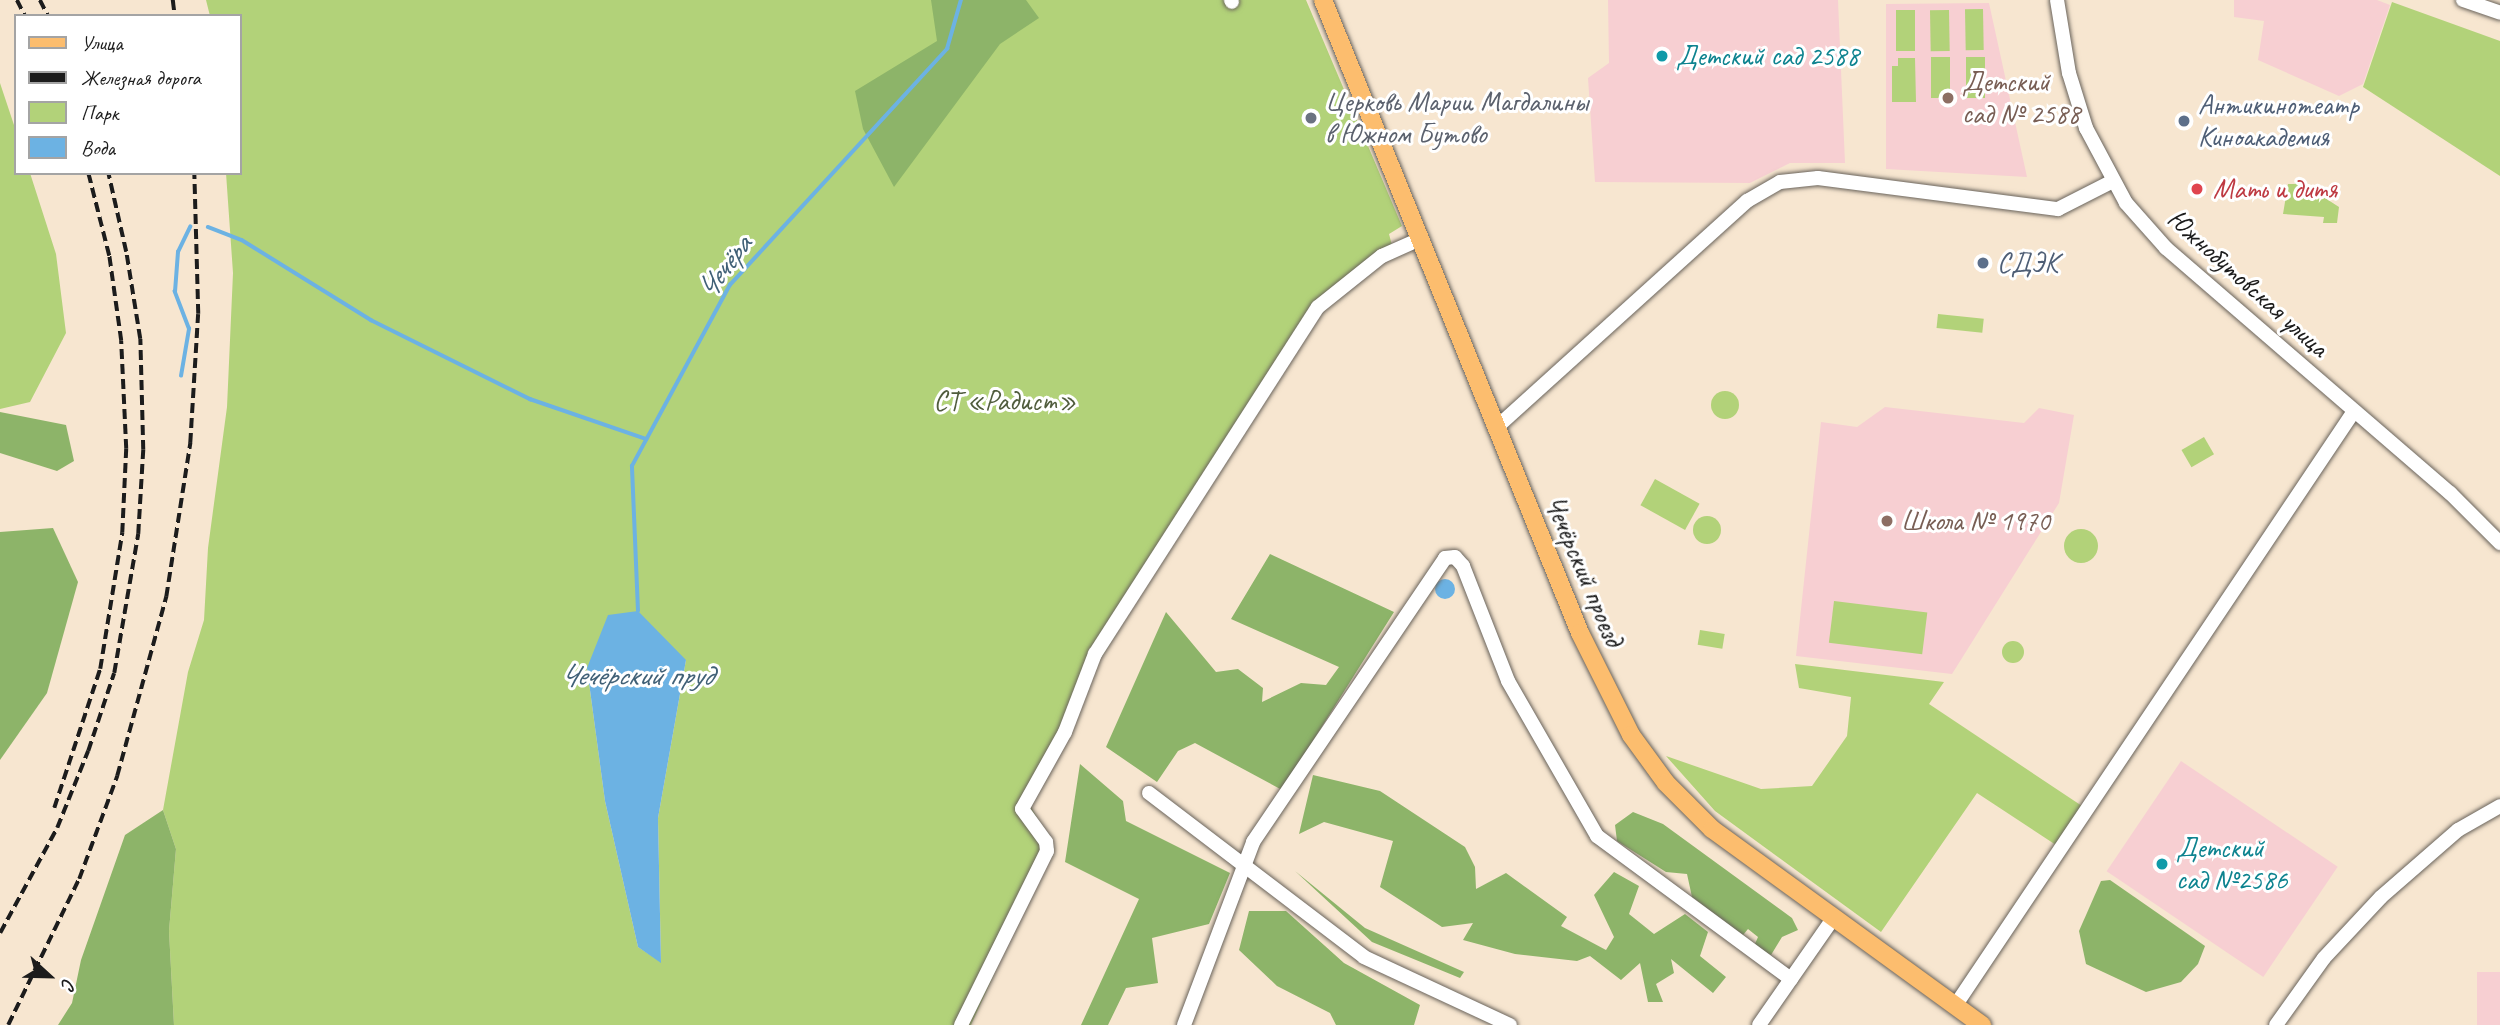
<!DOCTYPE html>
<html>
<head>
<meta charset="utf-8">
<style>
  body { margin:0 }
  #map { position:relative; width:2500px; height:1025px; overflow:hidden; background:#f7e6d0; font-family:Caveat,sans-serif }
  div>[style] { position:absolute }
  .built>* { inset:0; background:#f7cfd2; transform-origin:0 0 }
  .green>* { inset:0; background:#b2d279; transform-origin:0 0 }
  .round { border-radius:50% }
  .forest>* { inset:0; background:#8db469 }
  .water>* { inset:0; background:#6cb2e3 }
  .stream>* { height:3.5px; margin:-1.75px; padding:0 1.75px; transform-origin:1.75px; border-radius:1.75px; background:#6cb2e3 }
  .roads { filter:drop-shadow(0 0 2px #69635b) drop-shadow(0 0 2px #69635b) }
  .minor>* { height:14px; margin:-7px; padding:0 7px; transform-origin:7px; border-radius:7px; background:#fff }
  .major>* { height:18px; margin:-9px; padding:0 9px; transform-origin:9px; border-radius:9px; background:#fcbd6e }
  .rail>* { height:3.5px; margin-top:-1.75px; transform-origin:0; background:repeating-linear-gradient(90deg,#1c1c1c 0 10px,transparent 0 15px) }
  .dots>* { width:19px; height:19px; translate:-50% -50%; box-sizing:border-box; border:4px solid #fff; border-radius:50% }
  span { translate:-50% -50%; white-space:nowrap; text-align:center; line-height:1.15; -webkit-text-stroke:6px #fff; paint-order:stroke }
  .culture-label { font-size:28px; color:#0d838f }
  .left { translate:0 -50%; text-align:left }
  .education-label { font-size:28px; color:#785e54 }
  .worship-label { font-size:28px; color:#5b616d }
  .service-label { font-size:28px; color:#4e5e75 }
  .health-label { font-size:28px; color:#be3a42 }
  .street-label { font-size:28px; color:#1c1c1c }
  .park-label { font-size:28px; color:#505c3d }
  .water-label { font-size:30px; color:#406076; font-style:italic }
  .legend { position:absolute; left:14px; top:14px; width:228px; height:161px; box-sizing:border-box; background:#fff; border:2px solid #a4a4a4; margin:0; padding:9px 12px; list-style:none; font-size:21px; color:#1c1c1c }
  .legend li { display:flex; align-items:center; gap:14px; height:35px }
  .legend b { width:35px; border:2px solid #a4a4a4 }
  .north { position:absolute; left:14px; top:941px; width:70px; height:70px; -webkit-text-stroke:5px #fff; paint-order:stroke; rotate:112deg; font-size:19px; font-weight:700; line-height:28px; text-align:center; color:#1c1c1c }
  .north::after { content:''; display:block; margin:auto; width:24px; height:32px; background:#1c1c1c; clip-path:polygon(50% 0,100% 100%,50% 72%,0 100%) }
</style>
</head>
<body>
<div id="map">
  <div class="built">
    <i style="clip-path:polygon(1608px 0,1838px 0,1845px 163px,1790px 163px,1750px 183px,1595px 182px,1588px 78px,1609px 63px)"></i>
    <i style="clip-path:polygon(2234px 0,2377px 0,2390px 5px,2363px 84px,2339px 96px,2258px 60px,2264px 21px,2234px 17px)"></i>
    <i style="clip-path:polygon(1989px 3px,2027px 177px,1886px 169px,1886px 4px)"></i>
    <i style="clip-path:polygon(1885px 407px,2024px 423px,2039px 408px,2074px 415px,2059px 503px,1952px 674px,1796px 656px,1821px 422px,1857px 427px)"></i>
    <i style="left:2181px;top:761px;width:189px;height:133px;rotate:34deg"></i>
    <i style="left:2477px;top:972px;width:23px;height:53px"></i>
  </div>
  <div class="green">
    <i style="clip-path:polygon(evenodd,206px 0,1306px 0,1402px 226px,1389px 234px,1394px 253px,1320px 308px,1101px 658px,1031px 807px,1053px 845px,971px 1025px,174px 1025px,169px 931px,176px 849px,163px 810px,188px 672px,204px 620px,208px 548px,227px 407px,233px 273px,226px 173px,240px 173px,240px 16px,210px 16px,206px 0,686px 660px,658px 818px,661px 962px,638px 947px,605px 801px,587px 668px,686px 660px)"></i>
    <i style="clip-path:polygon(2392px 2px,2500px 41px,2500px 176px,2363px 87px)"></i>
    <i style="left:1983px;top:9px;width:41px;height:18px;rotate:89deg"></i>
    <i style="left:1896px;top:10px;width:19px;height:41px"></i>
    <i style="left:1949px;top:10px;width:41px;height:19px;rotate:89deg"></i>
    <i style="left:1931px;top:57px;width:19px;height:41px"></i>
    <i style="left:1966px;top:57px;width:19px;height:41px"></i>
    <i style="clip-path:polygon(1898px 58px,1915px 58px,1916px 102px,1892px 102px,1892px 66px,1898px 66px)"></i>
    <i style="clip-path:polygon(0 83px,16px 131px,16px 173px,30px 173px,56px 254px,66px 333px,30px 402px,0 409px)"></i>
    <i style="clip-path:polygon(2297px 180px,2339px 207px,2337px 223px,2323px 223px,2324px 217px,2283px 214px,2288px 184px,2295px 184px)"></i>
    <i style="left:1938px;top:314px;width:46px;height:14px;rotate:6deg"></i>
    <i class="round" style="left:1711px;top:391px;width:28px;height:28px"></i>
    <i style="left:2204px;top:437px;width:20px;height:26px;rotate:60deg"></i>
    <i style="left:1655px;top:479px;width:51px;height:30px;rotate:29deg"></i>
    <i class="round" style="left:1693px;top:516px;width:28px;height:28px"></i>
    <i class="round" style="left:2064px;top:529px;width:34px;height:34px"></i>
    <i style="left:1834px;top:601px;width:94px;height:42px;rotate:7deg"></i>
    <i style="left:1700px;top:630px;width:25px;height:15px;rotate:9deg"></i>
    <i class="round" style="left:2002px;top:641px;width:22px;height:22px"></i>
    <i style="clip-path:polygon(1795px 664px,1944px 682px,1929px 704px,2082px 806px,2056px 845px,1977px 793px,1881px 932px,1715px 811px,1666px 756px,1761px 789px,1812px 786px,1847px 736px,1851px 697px,1799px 688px)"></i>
  </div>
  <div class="forest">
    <i style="clip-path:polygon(931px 0,1026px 0,1039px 18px,1000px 44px,894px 187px,863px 129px,855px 91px,937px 41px)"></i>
    <i style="clip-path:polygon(0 412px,66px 425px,74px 461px,57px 471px,0 453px)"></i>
    <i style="clip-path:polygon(53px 528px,78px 582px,47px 693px,0 760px,0 532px)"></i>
    <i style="clip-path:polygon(1270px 554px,1394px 612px,1282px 790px,1195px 743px,1178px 751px,1157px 782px,1106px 747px,1166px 612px,1216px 672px,1238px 669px,1263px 688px,1262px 702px,1301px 683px,1326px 685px,1339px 667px,1231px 619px)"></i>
    <i style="clip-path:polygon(1080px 764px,1123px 801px,1126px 821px,1230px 873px,1209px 924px,1152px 938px,1158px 983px,1126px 988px,1108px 1025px,1081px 1025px,1139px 899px,1065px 862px)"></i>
    <i style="clip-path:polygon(1313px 775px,1380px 791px,1465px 847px,1475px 867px,1476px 889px,1506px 873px,1567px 917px,1561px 926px,1606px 950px,1614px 937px,1594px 895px,1614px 872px,1639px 886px,1629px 914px,1654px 934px,1685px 914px,1708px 932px,1700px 956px,1726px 977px,1713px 993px,1671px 959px,1674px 973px,1656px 984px,1663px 1002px,1648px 1002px,1640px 963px,1621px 980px,1590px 956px,1577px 961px,1515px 954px,1463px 940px,1473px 923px,1442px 927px,1380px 887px,1393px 841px,1324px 822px,1299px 834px)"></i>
    <i style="clip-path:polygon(163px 810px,176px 849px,169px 931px,174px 1025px,58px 1025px,72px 1003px,81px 960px,125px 835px)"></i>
    <i style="clip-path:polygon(1633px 812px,1663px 824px,1792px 918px,1798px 930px,1782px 937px,1771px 955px,1754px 946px,1758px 937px,1748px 929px,1743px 935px,1692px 897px,1687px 874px,1666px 872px,1617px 841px,1615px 825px)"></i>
    <i style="clip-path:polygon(1295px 871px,1365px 928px,1464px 972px,1460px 978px,1372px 942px)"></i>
    <i style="clip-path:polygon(2110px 880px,2205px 946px,2198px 964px,2181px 982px,2146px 992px,2086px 964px,2079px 931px,2101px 881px)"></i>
    <i style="clip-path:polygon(1249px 911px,1286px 911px,1344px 963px,1420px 1005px,1414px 1025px,1336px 1025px,1330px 1013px,1277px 986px,1239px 950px)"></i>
  </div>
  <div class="water">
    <i class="round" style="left:1435px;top:579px;width:20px;height:20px"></i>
    <i style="clip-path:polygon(638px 611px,686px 660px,658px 818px,661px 963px,638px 947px,605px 801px,587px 668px,608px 615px)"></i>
  </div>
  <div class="stream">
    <i style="left:208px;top:227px;width:36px;rotate:21deg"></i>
    <i style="left:242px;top:240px;width:152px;rotate:31.8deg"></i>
    <i style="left:371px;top:320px;width:178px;rotate:26.4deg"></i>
    <i style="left:530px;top:399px;width:123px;rotate:19deg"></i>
    <i style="left:181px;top:376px;width:48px;rotate:-80.3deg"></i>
    <i style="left:189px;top:329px;width:40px;rotate:-111deg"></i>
    <i style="left:175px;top:292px;width:40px;rotate:-85.7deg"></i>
    <i style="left:178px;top:252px;width:28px;rotate:-64deg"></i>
    <i style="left:638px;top:611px;width:145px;rotate:-92.4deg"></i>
    <i style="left:632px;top:466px;width:206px;rotate:-61.6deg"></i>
    <i style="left:730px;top:285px;width:321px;rotate:-47.4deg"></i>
    <i style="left:947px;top:49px;width:51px;rotate:-74.1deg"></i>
  </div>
  <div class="roads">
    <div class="minor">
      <i style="left:1231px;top:0;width:2px;rotate:63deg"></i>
      <i style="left:2057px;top:0;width:74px;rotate:80.7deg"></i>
      <i style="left:2069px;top:73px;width:58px;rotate:72.8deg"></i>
      <i style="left:2086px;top:128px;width:85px;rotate:61.9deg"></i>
      <i style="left:2126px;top:203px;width:60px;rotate:48.4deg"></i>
      <i style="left:2166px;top:248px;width:375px;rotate:40.8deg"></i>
      <i style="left:2450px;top:493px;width:71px;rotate:45deg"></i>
      <i style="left:2463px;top:0;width:39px;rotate:19deg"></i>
      <i style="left:1498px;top:426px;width:336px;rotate:-42.1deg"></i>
      <i style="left:1747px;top:201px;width:38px;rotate:-30deg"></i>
      <i style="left:1780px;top:182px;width:38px;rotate:-6deg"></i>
      <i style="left:1818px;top:178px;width:242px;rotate:7.4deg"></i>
      <i style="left:2058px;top:209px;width:59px;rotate:-27deg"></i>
      <i style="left:1149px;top:793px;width:270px;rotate:37.3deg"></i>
      <i style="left:1364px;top:957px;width:161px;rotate:25deg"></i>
      <i style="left:1955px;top:1006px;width:716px;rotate:-56.15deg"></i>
      <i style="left:961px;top:1025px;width:194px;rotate:-63.7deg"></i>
      <i style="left:1047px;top:851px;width:9px;rotate:-96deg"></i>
      <i style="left:1046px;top:842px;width:41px;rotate:-126deg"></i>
      <i style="left:1022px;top:809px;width:88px;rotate:-60.8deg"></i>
      <i style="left:1065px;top:732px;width:84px;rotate:-69deg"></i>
      <i style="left:1095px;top:654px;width:412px;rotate:-57.3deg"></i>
      <i style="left:1318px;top:307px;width:82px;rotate:-38.6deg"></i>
      <i style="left:1382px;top:256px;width:42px;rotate:-24.1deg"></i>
      <i style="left:1184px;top:1025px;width:196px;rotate:-69.3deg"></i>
      <i style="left:1253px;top:842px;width:343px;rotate:-55.9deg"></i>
      <i style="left:1445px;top:558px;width:10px;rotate:-6deg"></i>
      <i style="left:1455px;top:557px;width:12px;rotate:48deg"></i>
      <i style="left:1463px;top:566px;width:123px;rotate:68.6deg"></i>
      <i style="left:1508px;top:681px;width:179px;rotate:60.1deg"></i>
      <i style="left:1597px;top:836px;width:241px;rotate:36.4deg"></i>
      <i style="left:1759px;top:1025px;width:128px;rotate:-55.2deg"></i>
      <i style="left:2276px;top:1025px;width:82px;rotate:-54.4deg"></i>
      <i style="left:2324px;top:958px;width:83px;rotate:-46.9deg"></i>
      <i style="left:2381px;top:897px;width:102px;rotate:-41deg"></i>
      <i style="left:2458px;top:830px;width:48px;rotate:-29.7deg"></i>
    </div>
    <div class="major">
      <i style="left:1323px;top:0;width:683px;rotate:67.9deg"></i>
      <i style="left:1580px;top:633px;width:114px;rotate:63.4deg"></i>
      <i style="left:1631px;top:735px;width:59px;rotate:53.9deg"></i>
      <i style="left:1666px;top:783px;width:65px;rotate:45deg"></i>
      <i style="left:1712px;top:829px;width:334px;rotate:36deg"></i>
    </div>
  </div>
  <div class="rail">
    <i style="left:17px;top:0;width:18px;rotate:63deg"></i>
    <i style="left:40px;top:0;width:18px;rotate:63deg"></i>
    <i style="left:173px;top:0;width:16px;rotate:83deg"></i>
    <i style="left:54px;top:808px;width:146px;rotate:-71.7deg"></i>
    <i style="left:100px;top:669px;width:138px;rotate:-80.8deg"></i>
    <i style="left:122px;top:533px;width:84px;rotate:-87.3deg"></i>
    <i style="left:126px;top:449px;width:108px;rotate:-92.7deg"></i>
    <i style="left:121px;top:341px;width:86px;rotate:-98deg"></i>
    <i style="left:109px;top:256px;width:86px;rotate:-104.2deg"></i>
    <i style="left:0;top:933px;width:119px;rotate:-61.5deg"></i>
    <i style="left:57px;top:828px;width:83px;rotate:-68.1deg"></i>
    <i style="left:88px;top:751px;width:82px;rotate:-71.6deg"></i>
    <i style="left:114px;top:673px;width:141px;rotate:-80.2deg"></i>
    <i style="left:138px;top:534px;width:84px;rotate:-86.6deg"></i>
    <i style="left:143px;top:450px;width:111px;rotate:-91.5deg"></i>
    <i style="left:140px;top:339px;width:88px;rotate:-99.1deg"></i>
    <i style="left:126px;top:252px;width:81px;rotate:-102.8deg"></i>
    <i style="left:8px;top:1025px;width:162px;rotate:-64.1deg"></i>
    <i style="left:79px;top:879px;width:110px;rotate:-69.7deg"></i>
    <i style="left:117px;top:776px;width:186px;rotate:-74.7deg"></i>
    <i style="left:166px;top:597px;width:156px;rotate:-81.1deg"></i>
    <i style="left:190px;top:443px;width:129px;rotate:-86.5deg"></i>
    <i style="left:198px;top:314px;width:141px;rotate:-91.6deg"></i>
  </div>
  <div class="dots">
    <i style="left:1662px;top:56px;background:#0f9aa8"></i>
    <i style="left:1948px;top:98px;background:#8d6e63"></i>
    <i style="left:1311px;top:118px;background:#6b7280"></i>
    <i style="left:2184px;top:121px;background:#5c6f8a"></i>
    <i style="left:2197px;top:189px;background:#e0444e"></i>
    <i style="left:1983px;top:263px;background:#5c6f8a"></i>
    <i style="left:1887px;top:521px;background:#8d6e63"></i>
    <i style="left:2162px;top:864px;background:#0f9aa8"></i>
  </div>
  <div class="culture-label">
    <span class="left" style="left:1676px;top:56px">Детский сад 2588</span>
    <span class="left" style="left:2176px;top:864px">Детский<br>сад №2586</span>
  </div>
  <div class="education-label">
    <span class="left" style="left:1962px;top:98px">Детский<br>сад № 2588</span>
    <span class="left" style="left:1901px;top:521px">Школа № 1970</span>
  </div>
  <div class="worship-label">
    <span class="left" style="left:1325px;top:118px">Церковь Марии Магдалины<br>в Южном Бутово</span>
  </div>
  <div class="service-label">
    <span class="left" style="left:2198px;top:121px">Антикинотеатр<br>Киноакадемия</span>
    <span class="left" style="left:1997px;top:263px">СДЭК</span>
  </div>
  <div class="health-label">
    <span class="left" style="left:2213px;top:189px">Мать и дитя</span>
  </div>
  <div class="street-label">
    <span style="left:2248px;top:283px;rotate:42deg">Южнобутовская улица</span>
    <span style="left:1584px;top:571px;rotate:67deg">Чечёрский проезд</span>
  </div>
  <div class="park-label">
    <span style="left:1005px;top:401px">СТ «Радист»</span>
  </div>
  <div class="water-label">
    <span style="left:724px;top:267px;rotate:-53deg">Чечёра</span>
    <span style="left:636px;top:675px">Чечёрский пруд</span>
  </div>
  <ul class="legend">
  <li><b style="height:9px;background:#fcbd6e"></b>Улица</li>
  <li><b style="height:9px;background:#1c1c1c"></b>Железная дорога</li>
  <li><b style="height:19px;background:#b2d279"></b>Парк</li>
  <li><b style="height:19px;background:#6cb2e3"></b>Вода</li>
  </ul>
  <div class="north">С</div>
</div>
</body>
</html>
